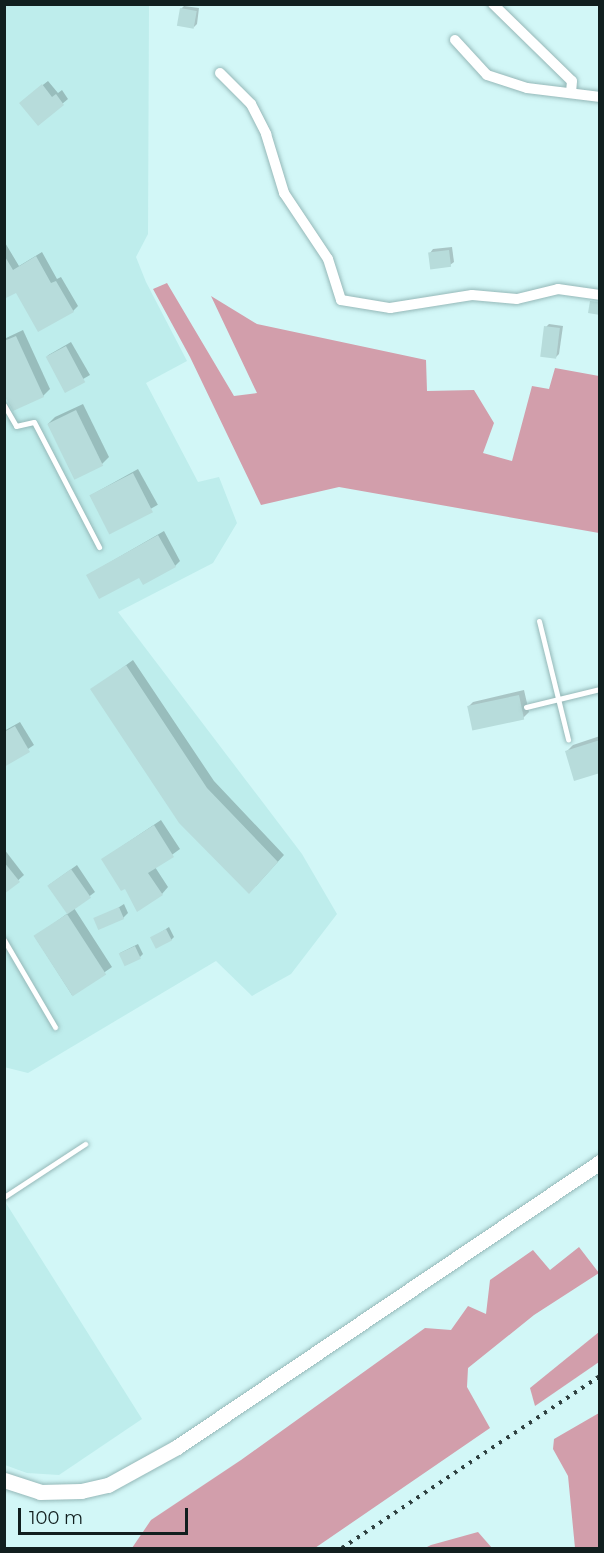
<!DOCTYPE html>
<html>
<head>
<meta charset="utf-8">
<style>
  body { margin:0 }
  #map { position:relative; width:604px; height:1553px; overflow:hidden; background:#d2f7f7; font-family:Montserrat,sans-serif }
  div>[style] { position:absolute }
  .built>* { inset:0; background:#beedec }
  .forest>* { inset:0; background:#d29eab }
  .shadow>* { inset:0; background:#0003; transform-origin:0 0 }
  .building>* { inset:0; background:#b7dcdb; transform-origin:0 0 }
  .roads { filter:drop-shadow(0 0 2px #95b8b8) drop-shadow(0 0 2px #95b8b8) }
  .lane>* { height:5px; margin:-2.5px; padding:0 2.5px; transform-origin:2.5px; border-radius:2.5px; background:#fff }
  .street>* { height:10px; margin:-5px; padding:0 5px; transform-origin:5px; border-radius:5px; background:#fff }
  .secondary>* { height:15px; margin:-7.5px; padding:0 7.5px; transform-origin:7.5px; border-radius:7.5px; background:#fff }
  .rail>* { height:4px; margin-top:-2px; transform-origin:0; background:repeating-linear-gradient(90deg,#2f4040 0 3px,transparent 0 9px) }
  span { translate:-50% -50%; white-space:nowrap; text-align:center; line-height:1.15; -webkit-text-stroke:4.5px #d2f7f7; paint-order:stroke }
  .frame { position:absolute; inset:0; border:6px solid #111f1f; pointer-events:none }
  .scale { position:absolute; left:18px; top:1508px; width:170px; height:27px; box-sizing:border-box; border:3px solid #111f1f; border-top:0; padding-left:8px; font-size:18px; line-height:21px; white-space:nowrap; color:#111f1f; -webkit-text-stroke:4px #d2f7f7; paint-order:stroke }
</style>
</head>
<body>
<div id="map">
  <div class="built">
    <i style="clip-path:polygon(4px 5px,149px 5px,148px 234px,136px 257px,146px 282px,187px 361px,146px 383px,198px 482px,219px 477px,237px 523px,213px 563px,118px 612px,302px 854px,337px 914px,291px 974px,252px 996px,216px 961px,28px 1073px,4px 1067px)"></i>
    <i style="clip-path:polygon(4px 1200px,142px 1419px,59px 1475px,27px 1473px,5px 1465px)"></i>
  </div>
  <div class="forest">
    <i style="clip-path:polygon(167px 283px,234px 396px,257px 393px,211px 296px,257px 324px,426px 360px,427px 391px,474px 390px,494px 423px,483px 453px,512px 461px,532px 386px,549px 389px,555px 368px,599px 376px,599px 533px,339px 487px,261px 505px,190px 357px,153px 289px)"></i>
    <i style="clip-path:polygon(579px 1247px,599px 1273px,534px 1315px,468px 1368px,467px 1387px,490px 1428px,315px 1548px,132px 1548px,151px 1520px,241px 1460px,425px 1328px,451px 1330px,468px 1306px,486px 1314px,490px 1280px,533px 1250px,550px 1270px)"></i>
    <i style="clip-path:polygon(599px 1332px,599px 1362px,535px 1406px,530px 1388px)"></i>
    <i style="clip-path:polygon(599px 1413px,599px 1548px,575px 1548px,568px 1476px,553px 1449px,554px 1439px)"></i>
    <i style="clip-path:polygon(478px 1532px,492px 1548px,425px 1548px,431px 1545px)"></i>
  </div>
  <div class="shadow">
    <i style="clip-path:polygon(184px 6px,199px 8px,197px 24px,194px 27px,181px 9px)"></i>
    <i style="clip-path:polygon(48px 81px,58px 93px,62px 90px,68px 99px,38px 124px,26px 98px)"></i>
    <i style="clip-path:polygon(4px 241px,19px 266px,42px 252px,57px 279px,61px 277px,78px 306px,73px 311px,17px 291px,4px 297px)"></i>
    <i style="clip-path:polygon(452px 247px,454px 262px,450px 265px,430px 253px,433px 249px)"></i>
    <i style="clip-path:polygon(549px 324px,563px 326px,559px 354px,556px 357px,546px 327px)"></i>
    <i style="clip-path:polygon(23px 330px,50px 389px,43px 396px,4px 390px,4px 339px)"></i>
    <i style="left:71px;top:342px;width:38px;height:27px;rotate:60deg"></i>
    <i style="clip-path:polygon(83px 404px,109px 457px,102px 464px,48px 424px,55px 417px)"></i>
    <i style="left:138px;top:469px;width:41px;height:53px;rotate:61deg"></i>
    <i style="clip-path:polygon(164px 531px,180px 561px,175px 566px,140px 576px,88px 575px)"></i>
    <i style="clip-path:polygon(133px 660px,214px 781px,284px 855px,256px 886px,92px 690px)"></i>
    <i style="clip-path:polygon(524px 690px,529px 712px,523px 718px,468px 707px,473px 702px)"></i>
    <i style="clip-path:polygon(20px 722px,34px 745px,4px 765px,4px 731px)"></i>
    <i style="clip-path:polygon(600px 736px,600px 771px,566px 752px,573px 745px)"></i>
    <i style="clip-path:polygon(161px 820px,180px 849px,155px 867px,168px 887px,162px 894px,125px 887px,103px 859px)"></i>
    <i style="clip-path:polygon(4px 849px,24px 875px,5px 892px)"></i>
    <i style="clip-path:polygon(77px 865px,95px 892px,74px 908px,112px 967px,72px 995px,35px 937px,68px 913px,49px 885px)"></i>
    <i style="clip-path:polygon(124px 904px,128px 913px,123px 918px,102px 918px)"></i>
    <i style="clip-path:polygon(169px 927px,174px 937px,171px 940px,152px 938px)"></i>
    <i style="clip-path:polygon(138px 944px,143px 954px,140px 957px,120px 953px)"></i>
  </div>
  <div class="building">
    <i style="left:180px;top:8px;width:17px;height:18px;rotate:10deg"></i>
    <i style="clip-path:polygon(42px 84px,52px 97px,56px 94px,64px 105px,38px 126px,19px 103px)"></i>
    <i style="left:449px;top:250px;width:17px;height:21px;rotate:83deg"></i>
    <i style="clip-path:polygon(4px 255px,13px 270px,36px 256px,51px 283px,56px 281px,74px 312px,38px 332px,16px 293px,4px 299px)"></i>
    <i style="clip-path:polygon(590px 301px,600px 302px,600px 315px,588px 313px)"></i>
    <i style="left:544px;top:326px;width:16px;height:31px;rotate:7deg"></i>
    <i style="clip-path:polygon(16px 336px,44px 397px,13px 411px,4px 395px,4px 341px)"></i>
    <i style="left:66px;top:346px;width:41px;height:23px;rotate:62deg"></i>
    <i style="left:76px;top:410px;width:62px;height:32px;rotate:64deg"></i>
    <i style="left:133px;top:473px;width:44px;height:49px;rotate:63deg"></i>
    <i style="clip-path:polygon(158px 535px,176px 567px,143px 585px,139px 578px,99px 599px,86px 575px)"></i>
    <i style="clip-path:polygon(126px 665px,207px 788px,278px 862px,249px 894px,179px 823px,90px 689px)"></i>
    <i style="left:519px;top:695px;width:25px;height:53px;rotate:78deg"></i>
    <i style="clip-path:polygon(15px 726px,30px 752px,4px 767px,4px 732px)"></i>
    <i style="clip-path:polygon(600px 740px,600px 773px,574px 781px,565px 751px)"></i>
    <i style="clip-path:polygon(154px 825px,174px 857px,148px 873px,163px 895px,137px 912px,125px 889px,121px 891px,101px 859px)"></i>
    <i style="clip-path:polygon(4px 862px,20px 882px,4px 894px)"></i>
    <i style="left:71px;top:869px;width:35px;height:29px;rotate:55deg"></i>
    <i style="left:119px;top:907px;width:13px;height:28px;rotate:67deg"></i>
    <i style="left:67px;top:914px;width:72px;height:40px;rotate:57deg"></i>
    <i style="left:166px;top:929px;width:13px;height:18px;rotate:63deg"></i>
    <i style="left:135px;top:946px;width:14px;height:18px;rotate:65deg"></i>
  </div>
  <div class="roads">
    <div class="lane">
      <i style="left:4px;top:405px;width:24px;rotate:60deg"></i>
      <i style="left:16px;top:426px;width:18px;rotate:-13deg"></i>
      <i style="left:34px;top:422px;width:141px;rotate:62.5deg"></i>
      <i style="left:539px;top:621px;width:122px;rotate:76.2deg"></i>
      <i style="left:526px;top:707px;width:76px;rotate:-13.7deg"></i>
      <i style="left:4px;top:940px;width:101px;rotate:59.6deg"></i>
      <i style="left:4px;top:1197px;width:97px;rotate:-33.2deg"></i>
    </div>
    <div class="street">
      <i style="left:493px;top:4px;width:110px;rotate:44.3deg"></i>
      <i style="left:572px;top:81px;width:12px;rotate:95deg"></i>
      <i style="left:455px;top:40px;width:47px;rotate:47.6deg"></i>
      <i style="left:487px;top:75px;width:42px;rotate:18deg"></i>
      <i style="left:527px;top:88px;width:74px;rotate:7deg"></i>
      <i style="left:220px;top:73px;width:44px;rotate:45deg"></i>
      <i style="left:251px;top:104px;width:34px;rotate:63deg"></i>
      <i style="left:266px;top:134px;width:62px;rotate:73deg"></i>
      <i style="left:284px;top:193px;width:79px;rotate:56.3deg"></i>
      <i style="left:328px;top:259px;width:43px;rotate:72.4deg"></i>
      <i style="left:341px;top:300px;width:50px;rotate:9.3deg"></i>
      <i style="left:390px;top:308px;width:83px;rotate:-9deg"></i>
      <i style="left:472px;top:295px;width:45px;rotate:5.1deg"></i>
      <i style="left:517px;top:299px;width:42px;rotate:-13.7deg"></i>
      <i style="left:558px;top:289px;width:42px;rotate:8.1deg"></i>
    </div>
    <div class="secondary">
      <i style="left:4px;top:1480px;width:38px;rotate:18deg"></i>
      <i style="left:40px;top:1492px;width:41px;rotate:-1.4deg"></i>
      <i style="left:81px;top:1491px;width:28px;rotate:-13deg"></i>
      <i style="left:108px;top:1485px;width:79px;rotate:-28.8deg"></i>
      <i style="left:177px;top:1447px;width:510px;rotate:-33.97deg"></i>
    </div>
  </div>
  <div class="rail">
    <i style="left:342px;top:1548px;width:310px;rotate:-33.7deg"></i>
  </div>
  <div class="frame"></div>
  <div class="scale">100 m</div>
</div>
</body>
</html>
